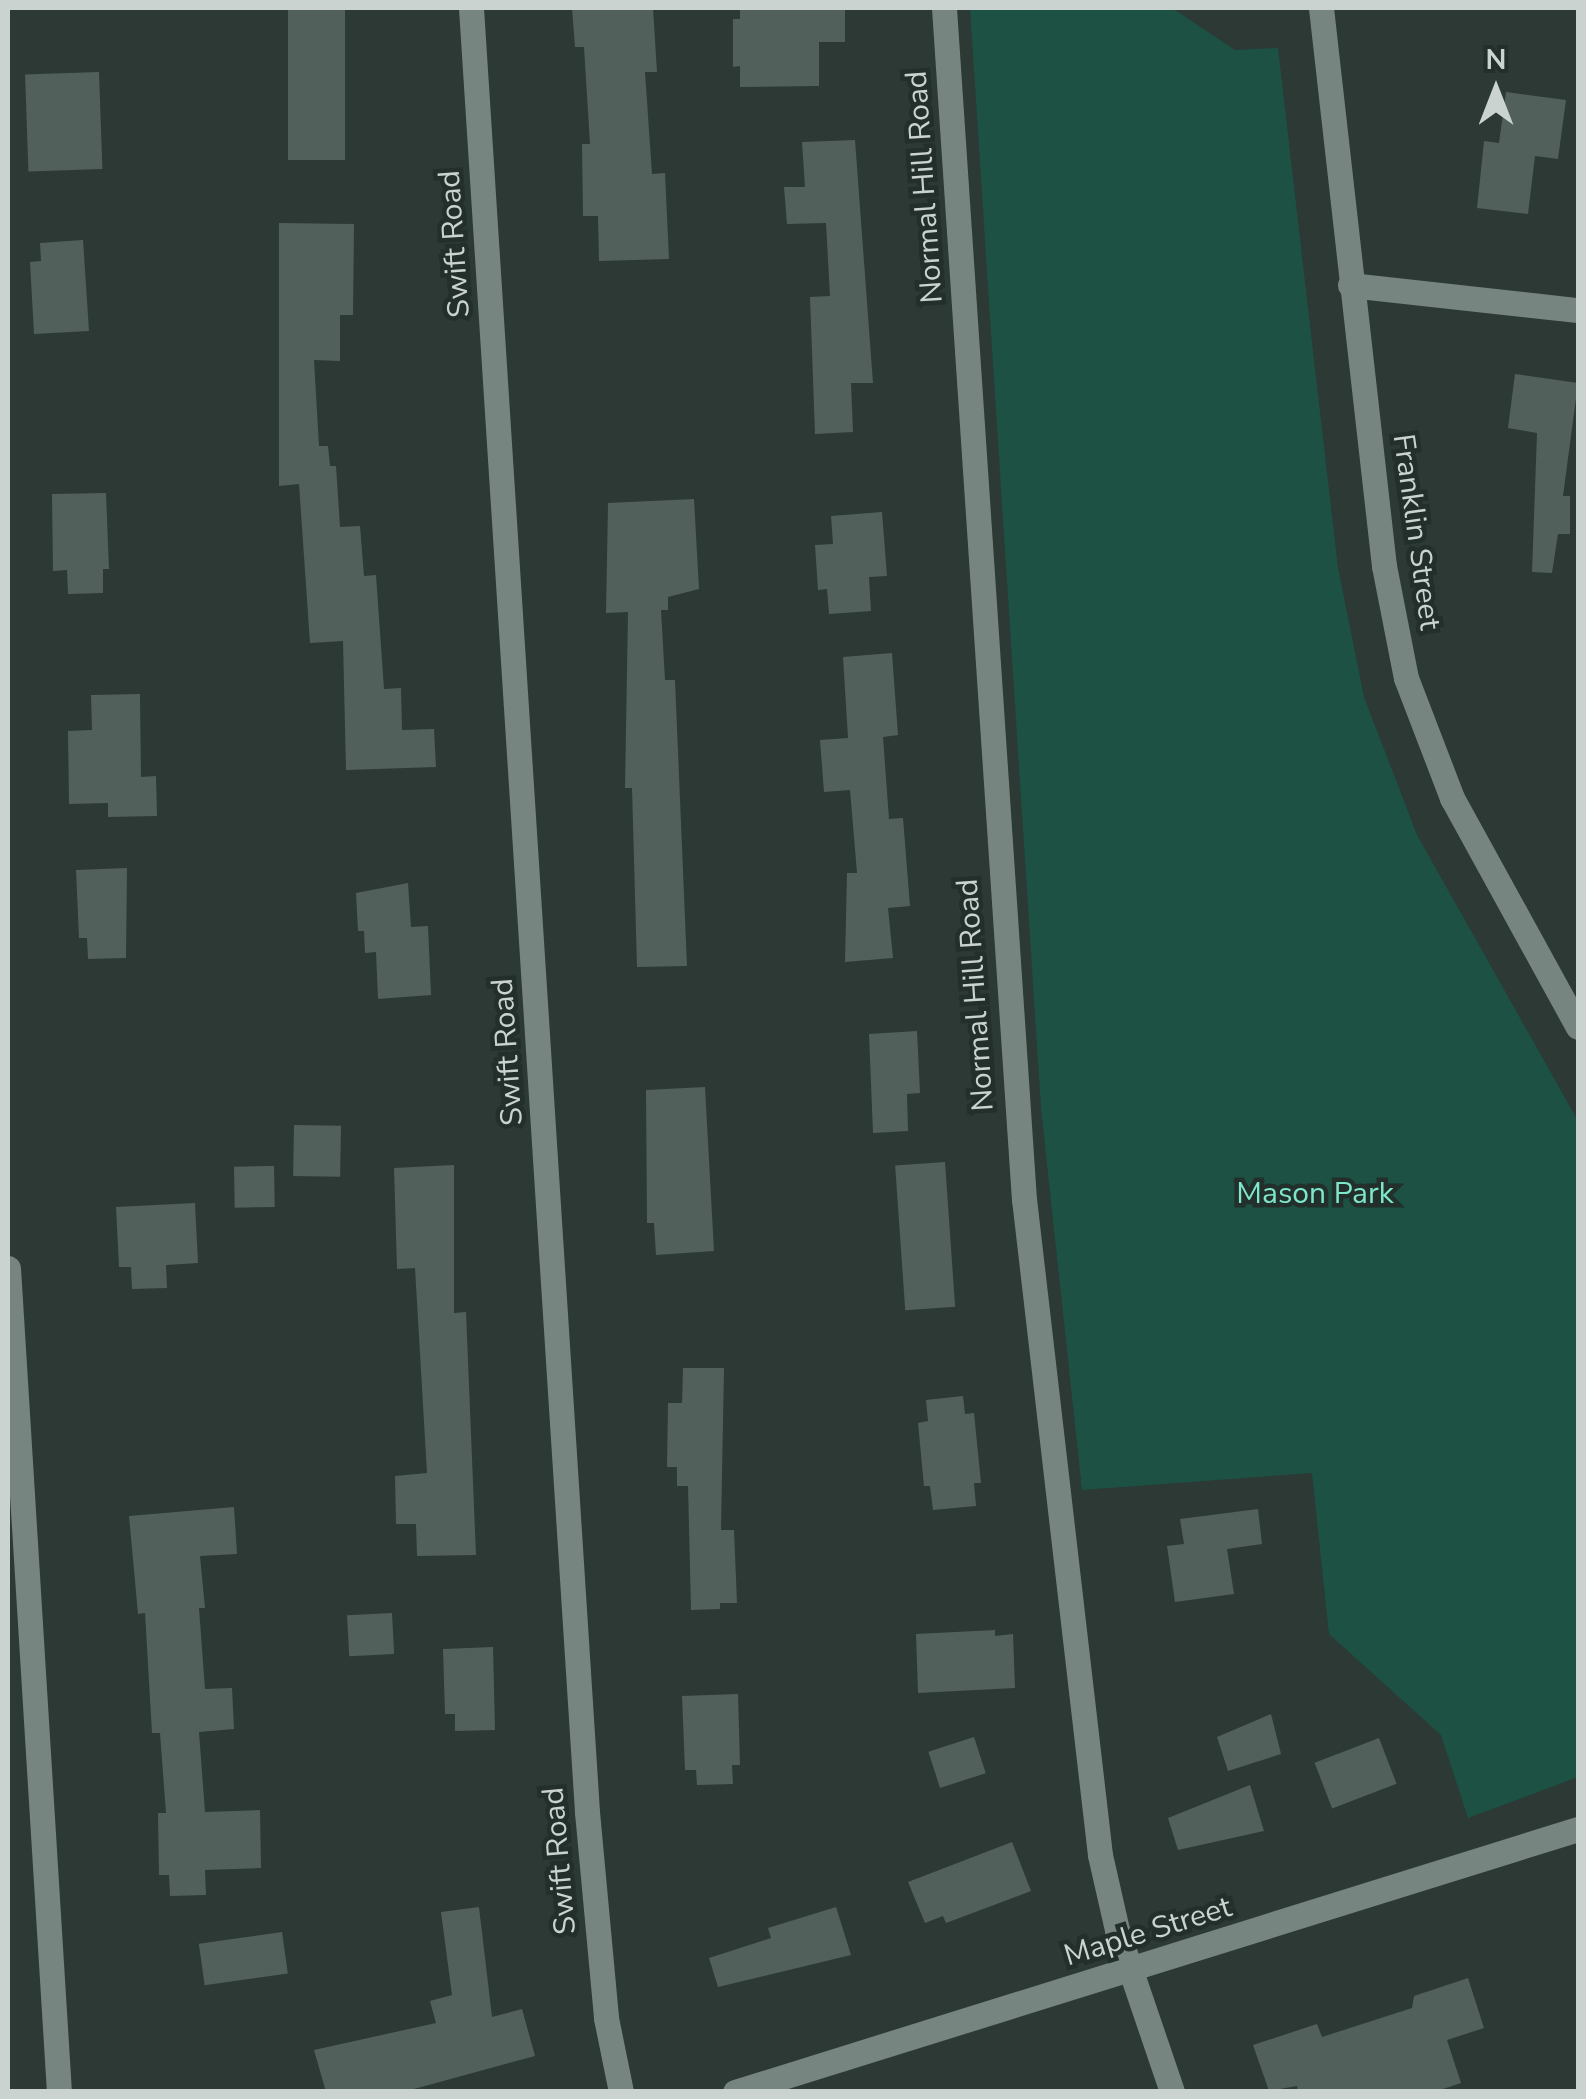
<!DOCTYPE html>
<html>
<head>
<meta charset="utf-8">
<style>
  body { margin:0 }
  #map { position:relative; width:1586px; height:2099px; overflow:hidden; background:#2c3935; font-family:"Nunito Sans",sans-serif }
  div>[style] { position:absolute }
  .green>* { inset:0; background:#1c5144 }
  .building>* { inset:0; background:#52605b; transform-origin:0 0 }
  .minor>* { height:25px; margin:-12.5px; padding:0 12.5px; transform-origin:12.5px; border-radius:12.5px; background:#768580 }
  span { translate:-50% -50%; white-space:nowrap; text-align:center; line-height:1.15; -webkit-text-stroke:9px #222f2b; paint-order:stroke }
  .street-label { font-size:30px; color:#cbd3d0 }
  .park-label { font-size:30px; color:#7ee7cb }
  .frame { position:absolute; inset:0; border:10px solid #cbd3d0; pointer-events:none }
  .north { position:absolute; left:1446px; top:40px; width:100px; height:100px; -webkit-text-stroke:8px #222f2b; paint-order:stroke; rotate:0deg; font-size:28px; font-weight:700; line-height:40px; text-align:center; color:#cbd3d0 }
  .north::after { content:''; display:block; margin:auto; width:35px; height:45px; background:#cbd3d0; clip-path:polygon(50% 0,100% 100%,50% 72%,0 100%) }
</style>
</head>
<body>
<div id="map">
  <div class="green">
    <i style="clip-path:polygon(970px 8px,1172px 8px,1235px 50px,1278px 48px,1338px 568px,1364px 697px,1417px 835px,1578px 1121px,1578px 1777px,1468px 1818px,1441px 1735px,1329px 1634px,1312px 1473px,1082px 1490px,1041px 1108px)"></i>
  </div>
  <div class="building">
    <i style="left:288px;top:8px;width:57px;height:152px"></i>
    <i style="clip-path:polygon(572px 8px,653px 8px,657px 72px,645px 72px,652px 174px,665px 173px,669px 259px,599px 261px,598px 216px,583px 216px,582px 144px,590px 144px,584px 47px,575px 47px)"></i>
    <i style="clip-path:polygon(740px 8px,845px 8px,845px 42px,819px 42px,819px 86px,740px 87px,740px 66px,733px 67px,733px 19px,740px 19px)"></i>
    <i style="left:99px;top:72px;width:97px;height:74px;rotate:88deg"></i>
    <i style="clip-path:polygon(1506px 92px,1566px 100px,1558px 159px,1535px 156px,1528px 214px,1477px 208px,1484px 141px,1499px 143px)"></i>
    <i style="clip-path:polygon(855px 140px,873px 383px,851px 383px,853px 432px,815px 434px,810px 297px,830px 296px,826px 223px,787px 224px,784px 187px,805px 187px,802px 142px)"></i>
    <i style="clip-path:polygon(279px 223px,354px 224px,353px 315px,340px 315px,340px 361px,314px 360px,319px 446px,328px 446px,330px 466px,336px 466px,340px 527px,360px 526px,364px 576px,376px 575px,384px 689px,401px 688px,402px 730px,434px 729px,436px 767px,346px 770px,343px 641px,310px 643px,299px 484px,279px 486px)"></i>
    <i style="clip-path:polygon(83px 240px,89px 331px,34px 334px,30px 262px,41px 261px,40px 243px)"></i>
    <i style="clip-path:polygon(1515px 374px,1578px 383px,1563px 496px,1570px 496px,1570px 534px,1558px 534px,1552px 573px,1532px 572px,1537px 433px,1508px 428px)"></i>
    <i style="clip-path:polygon(106px 493px,109px 569px,103px 569px,103px 593px,68px 594px,67px 570px,53px 571px,52px 494px)"></i>
    <i style="clip-path:polygon(694px 499px,699px 589px,668px 597px,668px 610px,661px 610px,665px 680px,675px 680px,687px 966px,637px 967px,632px 788px,625px 788px,628px 612px,606px 613px,608px 503px)"></i>
    <i style="clip-path:polygon(882px 512px,887px 576px,869px 577px,871px 611px,829px 614px,827px 589px,818px 590px,815px 545px,833px 544px,831px 516px)"></i>
    <i style="clip-path:polygon(892px 653px,898px 735px,883px 737px,889px 819px,903px 818px,910px 906px,888px 908px,893px 958px,845px 962px,847px 873px,857px 873px,850px 790px,824px 792px,820px 740px,848px 738px,843px 657px)"></i>
    <i style="clip-path:polygon(140px 694px,141px 777px,156px 776px,157px 816px,108px 817px,108px 803px,69px 804px,68px 731px,92px 730px,91px 695px)"></i>
    <i style="clip-path:polygon(127px 868px,126px 958px,88px 959px,87px 938px,79px 938px,76px 870px)"></i>
    <i style="clip-path:polygon(408px 883px,411px 927px,428px 926px,431px 995px,378px 999px,376px 952px,365px 953px,364px 931px,358px 931px,356px 893px)"></i>
    <i style="clip-path:polygon(917px 1031px,920px 1093px,907px 1094px,908px 1131px,873px 1133px,869px 1034px)"></i>
    <i style="clip-path:polygon(705px 1087px,714px 1251px,656px 1255px,654px 1223px,647px 1223px,646px 1090px)"></i>
    <i style="left:294px;top:1125px;width:47px;height:51px;rotate:1deg"></i>
    <i style="left:945px;top:1162px;width:145px;height:50px;rotate:86deg"></i>
    <i style="clip-path:polygon(454px 1165px,454px 1313px,466px 1312px,476px 1555px,417px 1556px,416px 1524px,396px 1524px,395px 1476px,427px 1473px,415px 1268px,397px 1269px,394px 1168px)"></i>
    <i style="left:274px;top:1166px;width:41px;height:40px;rotate:89deg"></i>
    <i style="clip-path:polygon(195px 1203px,198px 1263px,166px 1265px,167px 1288px,132px 1289px,131px 1267px,119px 1267px,116px 1207px)"></i>
    <i style="clip-path:polygon(683px 1368px,724px 1368px,721px 1530px,734px 1530px,737px 1603px,720px 1603px,720px 1609px,691px 1610px,688px 1486px,677px 1486px,677px 1467px,667px 1467px,668px 1403px,682px 1403px)"></i>
    <i style="clip-path:polygon(963px 1396px,965px 1414px,974px 1413px,981px 1483px,974px 1483px,976px 1506px,933px 1510px,930px 1486px,924px 1486px,918px 1423px,928px 1421px,926px 1400px)"></i>
    <i style="clip-path:polygon(234px 1507px,237px 1554px,200px 1556px,205px 1608px,199px 1608px,205px 1689px,232px 1688px,234px 1729px,199px 1732px,205px 1812px,260px 1810px,261px 1868px,205px 1870px,206px 1895px,170px 1896px,169px 1875px,159px 1875px,158px 1813px,166px 1813px,160px 1733px,152px 1733px,145px 1613px,138px 1614px,129px 1516px)"></i>
    <i style="clip-path:polygon(1258px 1509px,1262px 1544px,1227px 1549px,1234px 1594px,1175px 1602px,1167px 1546px,1184px 1544px,1180px 1519px)"></i>
    <i style="left:392px;top:1613px;width:41px;height:45px;rotate:87deg"></i>
    <i style="clip-path:polygon(995px 1630px,995px 1636px,1013px 1634px,1015px 1688px,918px 1693px,916px 1634px)"></i>
    <i style="clip-path:polygon(493px 1647px,495px 1730px,455px 1731px,455px 1714px,445px 1714px,443px 1649px)"></i>
    <i style="clip-path:polygon(738px 1694px,740px 1765px,732px 1765px,733px 1784px,697px 1785px,696px 1770px,685px 1770px,682px 1696px)"></i>
    <i style="clip-path:polygon(1271px 1714px,1281px 1754px,1228px 1771px,1217px 1737px)"></i>
    <i style="left:974px;top:1737px;width:38px;height:48px;rotate:72deg"></i>
    <i style="left:1379px;top:1738px;width:49px;height:69px;rotate:69deg"></i>
    <i style="clip-path:polygon(1250px 1785px,1264px 1831px,1178px 1850px,1168px 1818px)"></i>
    <i style="clip-path:polygon(1012px 1842px,1031px 1891px,946px 1923px,943px 1916px,925px 1923px,908px 1882px)"></i>
    <i style="clip-path:polygon(479px 1907px,492px 2017px,522px 2009px,535px 2056px,403px 2092px,326px 2092px,314px 2050px,436px 2023px,430px 2001px,452px 1995px,441px 1912px)"></i>
    <i style="clip-path:polygon(836px 1907px,851px 1955px,718px 1987px,709px 1958px,771px 1938px,768px 1928px)"></i>
    <i style="left:282px;top:1932px;width:42px;height:84px;rotate:82deg"></i>
    <i style="clip-path:polygon(1468px 1978px,1484px 2028px,1447px 2040px,1461px 2083px,1434px 2092px,1298px 2092px,1297px 2086px,1269px 2091px,1253px 2045px,1317px 2024px,1322px 2037px,1412px 2008px,1414px 1996px)"></i>
  </div>
  <div class="minor">
    <i style="left:471px;top:8px;width:1808px;rotate:86.32deg"></i>
    <i style="left:587px;top:1812px;width:207px;rotate:84.7deg"></i>
    <i style="left:606px;top:2018px;width:76px;rotate:78.5deg"></i>
    <i style="left:944px;top:8px;width:1194px;rotate:86.16deg"></i>
    <i style="left:1024px;top:1199px;width:660px;rotate:83.39deg"></i>
    <i style="left:1100px;top:1855px;width:77px;rotate:77.2deg"></i>
    <i style="left:1117px;top:1930px;width:171px;rotate:71.2deg"></i>
    <i style="left:1321px;top:8px;width:562px;rotate:83.56deg"></i>
    <i style="left:1384px;top:566px;width:114px;rotate:78.9deg"></i>
    <i style="left:1406px;top:678px;width:129px;rotate:69deg"></i>
    <i style="left:1452px;top:798px;width:261px;rotate:61.2deg"></i>
    <i style="left:1350px;top:285px;width:229px;rotate:6.3deg"></i>
    <i style="left:8px;top:1268px;width:826px;rotate:86.46deg"></i>
    <i style="left:735px;top:2092px;width:883px;rotate:-17.33deg"></i>
  </div>
  <div class="street-label">
    <span style="left:925px;top:187px;rotate:-94deg">Normal Hill Road</span>
    <span style="left:455px;top:244px;rotate:-94deg">Swift Road</span>
    <span style="left:1416px;top:532px;rotate:82deg">Franklin Street</span>
    <span style="left:976px;top:995px;rotate:-94deg">Normal Hill Road</span>
    <span style="left:508px;top:1052px;rotate:-94deg">Swift Road</span>
    <span style="left:560px;top:1861px;rotate:-95deg">Swift Road</span>
    <span style="left:1148px;top:1932px;rotate:-17deg">Maple Street</span>
  </div>
  <div class="park-label">
    <span style="left:1315px;top:1194px">Mason Park</span>
  </div>
  <div class="frame"></div>
  <div class="north">N</div>
</div>
</body>
</html>
